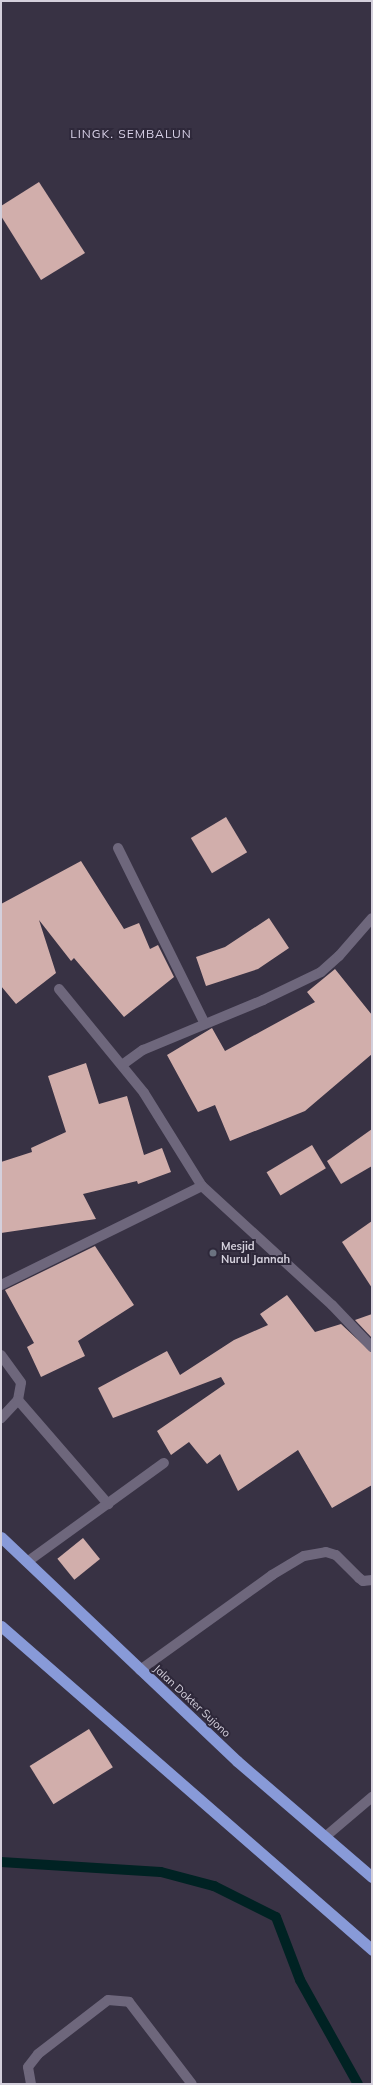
<!DOCTYPE html>
<html>
<head>
<meta charset="utf-8">
<style>
  body { margin:0 }
  #map { position:relative; width:373px; height:2085px; overflow:hidden; background:#383244; font-family:Mulish,sans-serif }
  div>[style] { position:absolute }
  .stream>* { height:10px; margin:-5px; padding:0 5px; transform-origin:5px; border-radius:5px; background:#002223 }
  .building>* { inset:0; background:#d1aeab; transform-origin:0 0 }
  .service>* { height:10px; margin:-5px; padding:0 5px; transform-origin:5px; border-radius:5px; background:#6e677c }
  .minor>* { height:10px; margin:-5px; padding:0 5px; transform-origin:5px; border-radius:5px; background:#6e677c }
  .trunk>* { height:11px; margin:-5.5px; padding:0 5.5px; transform-origin:5.5px; border-radius:5.5px; background:#889ad8 }
  .dots>* { width:11px; height:11px; translate:-50% -50%; box-sizing:border-box; border:2px solid #2e283a; border-radius:50% }
  span { translate:-50% -50%; white-space:nowrap; text-align:center; line-height:1.15; -webkit-text-stroke:4px #2e283a; paint-order:stroke }
  .poi-label { font-size:11px; color:#d4d0dc; font-weight:700 }
  .left { translate:0 -50%; text-align:left }
  .street-label { font-size:11px; color:#d4d0dc }
  .neighbourhood-label { font-size:12px; color:#d9d2e9; letter-spacing:1px }
  .frame { position:absolute; inset:0; border:2px solid #d4d0dc; pointer-events:none }
</style>
</head>
<body>
<div id="map">
  <div class="stream">
    <i style="left:1px;top:1862px;width:160px;rotate:3.6deg"></i>
    <i style="left:161px;top:1872px;width:55px;rotate:14.8deg"></i>
    <i style="left:214px;top:1886px;width:69px;rotate:26.6deg"></i>
    <i style="left:276px;top:1917px;width:67px;rotate:69.1deg"></i>
    <i style="left:300px;top:1980px;width:119px;rotate:60.9deg"></i>
  </div>
  <div class="building">
    <i style="clip-path:polygon(39px 182px,85px 253px,41px 280px,1px 216px,1px 206px)"></i>
    <i style="left:226px;top:817px;width:41px;height:41px;rotate:59deg"></i>
    <i style="clip-path:polygon(81px 861px,124px 929px,139px 923px,150px 949px,158px 945px,174px 977px,124px 1017px,74px 958px,71px 961px,39px 920px,56px 973px,16px 1004px,1px 986px,1px 904px)"></i>
    <i style="clip-path:polygon(269px 918px,289px 948px,258px 969px,206px 986px,196px 957px,225px 947px)"></i>
    <i style="clip-path:polygon(335px 969px,372px 1015px,372px 1054px,305px 1111px,230px 1141px,215px 1105px,198px 1112px,167px 1055px,212px 1028px,225px 1051px,315px 1002px,307px 992px)"></i>
    <i style="clip-path:polygon(86px 1063px,99px 1104px,127px 1096px,144px 1155px,162px 1148px,171px 1172px,138px 1184px,137px 1181px,83px 1194px,96px 1219px,1px 1233px,1px 1162px,32px 1152px,31px 1148px,66px 1132px,48px 1076px)"></i>
    <i style="clip-path:polygon(372px 1129px,372px 1166px,341px 1184px,327px 1161px)"></i>
    <i style="left:312px;top:1145px;width:27px;height:53px;rotate:59deg"></i>
    <i style="clip-path:polygon(372px 1221px,372px 1288px,342px 1242px)"></i>
    <i style="clip-path:polygon(95px 1246px,134px 1305px,78px 1341px,85px 1356px,41px 1377px,27px 1347px,34px 1343px,5px 1290px)"></i>
    <i style="clip-path:polygon(287px 1295px,315px 1332px,341px 1324px,372px 1353px,372px 1485px,332px 1508px,298px 1450px,238px 1491px,220px 1454px,207px 1464px,189px 1442px,171px 1455px,157px 1431px,225px 1384px,221px 1377px,113px 1418px,98px 1388px,167px 1351px,180px 1375px,234px 1340px,268px 1325px,260px 1314px)"></i>
    <i style="clip-path:polygon(372px 1314px,372px 1338px,355px 1320px)"></i>
    <i style="left:83px;top:1538px;width:27px;height:33px;rotate:51deg"></i>
    <i style="left:89px;top:1729px;width:45px;height:70px;rotate:58deg"></i>
  </div>
  <div class="service">
    <i style="left:31px;top:2084px;width:17px;rotate:-100deg"></i>
    <i style="left:28px;top:2067px;width:16px;rotate:-52deg"></i>
    <i style="left:38px;top:2054px;width:88px;rotate:-37.6deg"></i>
    <i style="left:108px;top:2000px;width:21px;rotate:5deg"></i>
    <i style="left:129px;top:2002px;width:103px;rotate:52.5deg"></i>
  </div>
  <div class="minor">
    <i style="left:118px;top:848px;width:196px;rotate:63.7deg"></i>
    <i style="left:59px;top:989px;width:134px;rotate:50.7deg"></i>
    <i style="left:144px;top:1093px;width:110px;rotate:58.1deg"></i>
    <i style="left:202px;top:1186px;width:176px;rotate:42.5deg"></i>
    <i style="left:332px;top:1305px;width:58px;rotate:46.4deg"></i>
    <i style="left:122px;top:1065px;width:26px;rotate:-36deg"></i>
    <i style="left:143px;top:1050px;width:130px;rotate:-22.6deg"></i>
    <i style="left:263px;top:1000px;width:64px;rotate:-25.8deg"></i>
    <i style="left:321px;top:972px;width:24px;rotate:-42deg"></i>
    <i style="left:339px;top:956px;width:50px;rotate:-49deg"></i>
    <i style="left:1px;top:1285px;width:224px;rotate:-26.2deg"></i>
    <i style="left:1px;top:1355px;width:34px;rotate:54deg"></i>
    <i style="left:21px;top:1383px;width:17px;rotate:100deg"></i>
    <i style="left:18px;top:1400px;width:25px;rotate:133deg"></i>
    <i style="left:18px;top:1400px;width:138px;rotate:49.1deg"></i>
    <i style="left:27px;top:1562px;width:169px;rotate:-35.9deg"></i>
    <i style="left:140px;top:1670px;width:163px;rotate:-35.7deg"></i>
    <i style="left:272px;top:1575px;width:37px;rotate:-31deg"></i>
    <i style="left:304px;top:1556px;width:22px;rotate:-10deg"></i>
    <i style="left:326px;top:1552px;width:10px;rotate:17deg"></i>
    <i style="left:336px;top:1555px;width:33px;rotate:45deg"></i>
    <i style="left:359px;top:1578px;width:5px;rotate:37deg"></i>
    <i style="left:363px;top:1581px;width:9px;rotate:-6deg"></i>
    <i style="left:325px;top:1837px;width:62px;rotate:-40.4deg"></i>
  </div>
  <div class="trunk">
    <i style="left:1px;top:1537px;width:325px;rotate:43.5deg"></i>
    <i style="left:237px;top:1761px;width:178px;rotate:40.7deg"></i>
    <i style="left:1px;top:1626px;width:493px;rotate:41.1deg"></i>
  </div>
  <div class="dots">
    <i style="left:213px;top:1253px;background:#6b7280"></i>
  </div>
  <div class="poi-label">
    <span class="left" style="left:221px;top:1253px">Mesjid<br>Nurul Jannah</span>
  </div>
  <div class="street-label">
    <span style="left:192px;top:1701px;rotate:43deg">Jalan Dokter Sujono</span>
  </div>
  <div class="neighbourhood-label">
    <span style="left:131px;top:134px">LINGK. SEMBALUN</span>
  </div>
  <div class="frame"></div>
</div>
</body>
</html>
